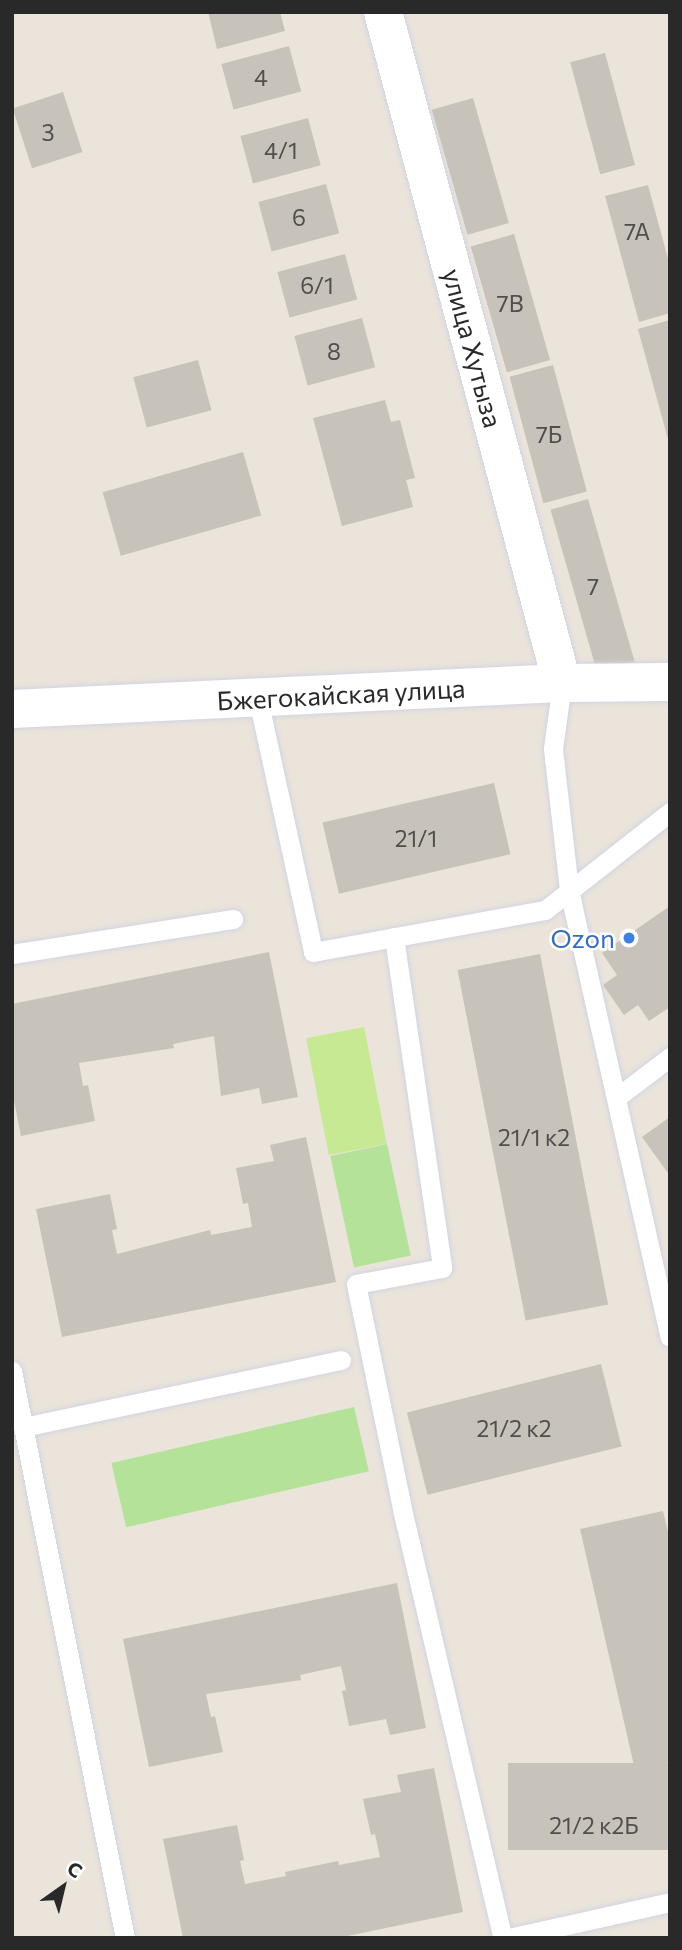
<!DOCTYPE html>
<html>
<head>
<meta charset="utf-8">
<style>
  body { margin:0 }
  #map { position:relative; width:682px; height:1950px; overflow:hidden; background:#ebe4db; font-family:Commissioner,sans-serif }
  div>[style] { position:absolute }
  .green>* { inset:0; background:#b3e298; transform-origin:0 0 }
  .pitch>* { inset:0; background:#c7e993; transform-origin:0 0 }
  .building>* { inset:0; background:#c7c2ba; transform-origin:0 0 }
  .roads { filter:drop-shadow(0 0 2px #d0d4e2) drop-shadow(0 0 2px #d0d4e2) }
  .lane>* { height:19px; margin:-9.5px; padding:0 9.5px; transform-origin:9.5px; border-radius:9.5px; background:#fff }
  .street>* { height:38px; margin:-19px; padding:0 19px; transform-origin:19px; border-radius:19px; background:#fff }
  .dots>* { width:19px; height:19px; translate:-50% -50%; box-sizing:border-box; border:4px solid #fff; border-radius:50% }
  span { translate:-50% -50%; white-space:nowrap; text-align:center; line-height:1.15; -webkit-text-stroke:5px #fff; paint-order:stroke }
  .number-label { font-size:23px; color:#504f4d }
  .number-label span { -webkit-text-stroke-width:0 }
  .street-label { font-size:26px; color:#292929 }
  .shop-label { font-size:26px; color:#366cbe }
  .right { translate:-100% -50%; text-align:right }
  .frame { position:absolute; inset:0; border:14px solid #292929; pointer-events:none }
  .north { position:absolute; left:28px; top:1852px; width:70px; height:70px; -webkit-text-stroke:5px #fff; paint-order:stroke; rotate:34deg; font-size:19px; font-weight:700; line-height:28px; text-align:center; color:#292929 }
  .north::after { content:''; display:block; margin:auto; width:24px; height:32px; background:#292929; clip-path:polygon(50% 0,100% 100%,50% 72%,0 100%) }
</style>
</head>
<body>
<div id="map">
  <div class="green">
    <i style="left:387px;top:1144px;width:114px;height:58px;rotate:78deg"></i>
    <i style="left:354px;top:1407px;width:66px;height:249px;rotate:77deg"></i>
  </div>
  <div class="pitch">
    <i style="left:364px;top:1027px;width:119px;height:59px;rotate:79deg"></i>
  </div>
  <div class="building">
    <i style="clip-path:polygon(208px 12px,280px 12px,285px 31px,217px 49px)"></i>
    <i style="left:289px;top:46px;width:47px;height:70px;rotate:75deg"></i>
    <i style="left:605px;top:53px;width:116px;height:36px;rotate:75deg"></i>
    <i style="left:63px;top:92px;width:63px;height:53px;rotate:72deg"></i>
    <i style="left:473px;top:98px;width:130px;height:43px;rotate:74deg"></i>
    <i style="left:308px;top:118px;width:49px;height:70px;rotate:75deg"></i>
    <i style="left:326px;top:184px;width:51px;height:70px;rotate:75deg"></i>
    <i style="clip-path:polygon(648px 185px,670px 266px,670px 313px,639px 322px,605px 196px)"></i>
    <i style="left:514px;top:234px;width:131px;height:45px;rotate:74deg"></i>
    <i style="left:345px;top:254px;width:47px;height:70px;rotate:75deg"></i>
    <i style="left:362px;top:318px;width:51px;height:70px;rotate:75deg"></i>
    <i style="clip-path:polygon(670px 320px,670px 443px,669px 443px,638px 329px)"></i>
    <i style="left:198px;top:360px;width:52px;height:67px;rotate:75deg"></i>
    <i style="left:553px;top:365px;width:131px;height:45px;rotate:75deg"></i>
    <i style="clip-path:polygon(385px 400px,391px 422px,400px 420px,415px 478px,406px 480px,413px 507px,342px 526px,313px 418px)"></i>
    <i style="left:243px;top:452px;width:66px;height:146px;rotate:74deg"></i>
    <i style="left:588px;top:499px;width:169px;height:39px;rotate:74deg"></i>
    <i style="left:494px;top:783px;width:73px;height:176px;rotate:77deg"></i>
    <i style="clip-path:polygon(670px 906px,670px 1007px,649px 1021px,638px 1005px,624px 1015px,603px 985px,617px 975px,602px 953px)"></i>
    <i style="clip-path:polygon(269px 952px,298px 1097px,262px 1104px,259px 1088px,221px 1096px,214px 1036px,173px 1044px,174px 1048px,79px 1063px,83px 1086px,88px 1085px,95px 1121px,21px 1136px,12px 1091px,12px 1004px)"></i>
    <i style="left:540px;top:954px;width:357px;height:84px;rotate:79deg"></i>
    <i style="clip-path:polygon(670px 1117px,670px 1176px,642px 1137px)"></i>
    <i style="clip-path:polygon(306px 1137px,336px 1282px,62px 1337px,36px 1209px,110px 1194px,117px 1229px,112px 1230px,117px 1254px,210px 1230px,211px 1235px,252px 1227px,248px 1203px,243px 1204px,236px 1168px,274px 1161px,270px 1145px)"></i>
    <i style="left:601px;top:1364px;width:85px;height:200px;rotate:76deg"></i>
    <i style="clip-path:polygon(663px 1511px,670px 1540px,670px 1762px,635px 1770px,580px 1529px)"></i>
    <i style="clip-path:polygon(397px 1583px,426px 1728px,390px 1735px,386px 1719px,349px 1726px,342px 1691px,346px 1690px,341px 1666px,300px 1675px,301px 1680px,206px 1694px,211px 1717px,215px 1716px,223px 1752px,149px 1767px,123px 1639px)"></i>
    <i style="left:670px;top:1763px;width:87px;height:162px;rotate:90deg"></i>
    <i style="clip-path:polygon(434px 1768px,463px 1912px,338px 1938px,183px 1938px,163px 1839px,237px 1825px,244px 1860px,240px 1861px,245px 1884px,286px 1876px,285px 1872px,338px 1861px,339px 1865px,380px 1857px,375px 1834px,371px 1835px,363px 1799px,401px 1792px,397px 1775px)"></i>
  </div>
  <div class="roads">
    <div class="lane">
      <i style="left:562px;top:683px;width:67px;rotate:97.8deg"></i>
      <i style="left:553px;top:749px;width:142px;rotate:83.5deg"></i>
      <i style="left:569px;top:890px;width:458px;rotate:77.3deg"></i>
      <i style="left:258px;top:699px;width:259px;rotate:77.7deg"></i>
      <i style="left:313px;top:952px;width:236px;rotate:-10.3deg"></i>
      <i style="left:545px;top:910px;width:159px;rotate:-38.1deg"></i>
      <i style="left:394px;top:937px;width:334px;rotate:81.7deg"></i>
      <i style="left:442px;top:1268px;width:87px;rotate:169.5deg"></i>
      <i style="left:356px;top:1284px;width:230px;rotate:78.4deg"></i>
      <i style="left:402px;top:1509px;width:441px;rotate:76.8deg"></i>
      <i style="left:12px;top:954px;width:224px;rotate:-9deg"></i>
      <i style="left:616px;top:1098px;width:68px;rotate:-37.2deg"></i>
      <i style="left:12px;top:1371px;width:578px;rotate:78.73deg"></i>
      <i style="left:23px;top:1427px;width:325px;rotate:-11.9deg"></i>
      <i style="left:509px;top:1938px;width:165px;rotate:-12.6deg"></i>
    </div>
    <div class="street">
      <i style="left:383px;top:12px;width:694px;rotate:75.06deg"></i>
      <i style="left:12px;top:709px;width:551px;rotate:-2.71deg"></i>
      <i style="left:562px;top:683px;width:108px;rotate:-0.5deg"></i>
    </div>
  </div>
  <div class="dots">
    <i style="left:629px;top:938px;background:#3f7fe0"></i>
  </div>
  <div class="number-label">
    <span style="left:261px;top:77px">4</span>
    <span style="left:48px;top:132px">3</span>
    <span style="left:281px;top:150px">4/1</span>
    <span style="left:299px;top:217px">6</span>
    <span style="left:637px;top:231px">7А</span>
    <span style="left:317px;top:285px">6/1</span>
    <span style="left:510px;top:303px">7В</span>
    <span style="left:334px;top:351px">8</span>
    <span style="left:549px;top:434px">7Б</span>
    <span style="left:593px;top:586px">7</span>
    <span style="left:416px;top:838px">21/1</span>
    <span style="left:534px;top:1137px">21/1 к2</span>
    <span style="left:514px;top:1428px">21/2 к2</span>
    <span style="left:594px;top:1825px">21/2 к2Б</span>
  </div>
  <div class="street-label">
    <span style="left:473px;top:348px;rotate:75deg">улица Хутыза</span>
    <span style="left:341px;top:694px;rotate:-3deg">Бжегокайская улица</span>
  </div>
  <div class="shop-label">
    <span class="right" style="left:615px;top:938px">Ozon</span>
  </div>
  <div class="frame"></div>
  <div class="north">С</div>
</div>
</body>
</html>
